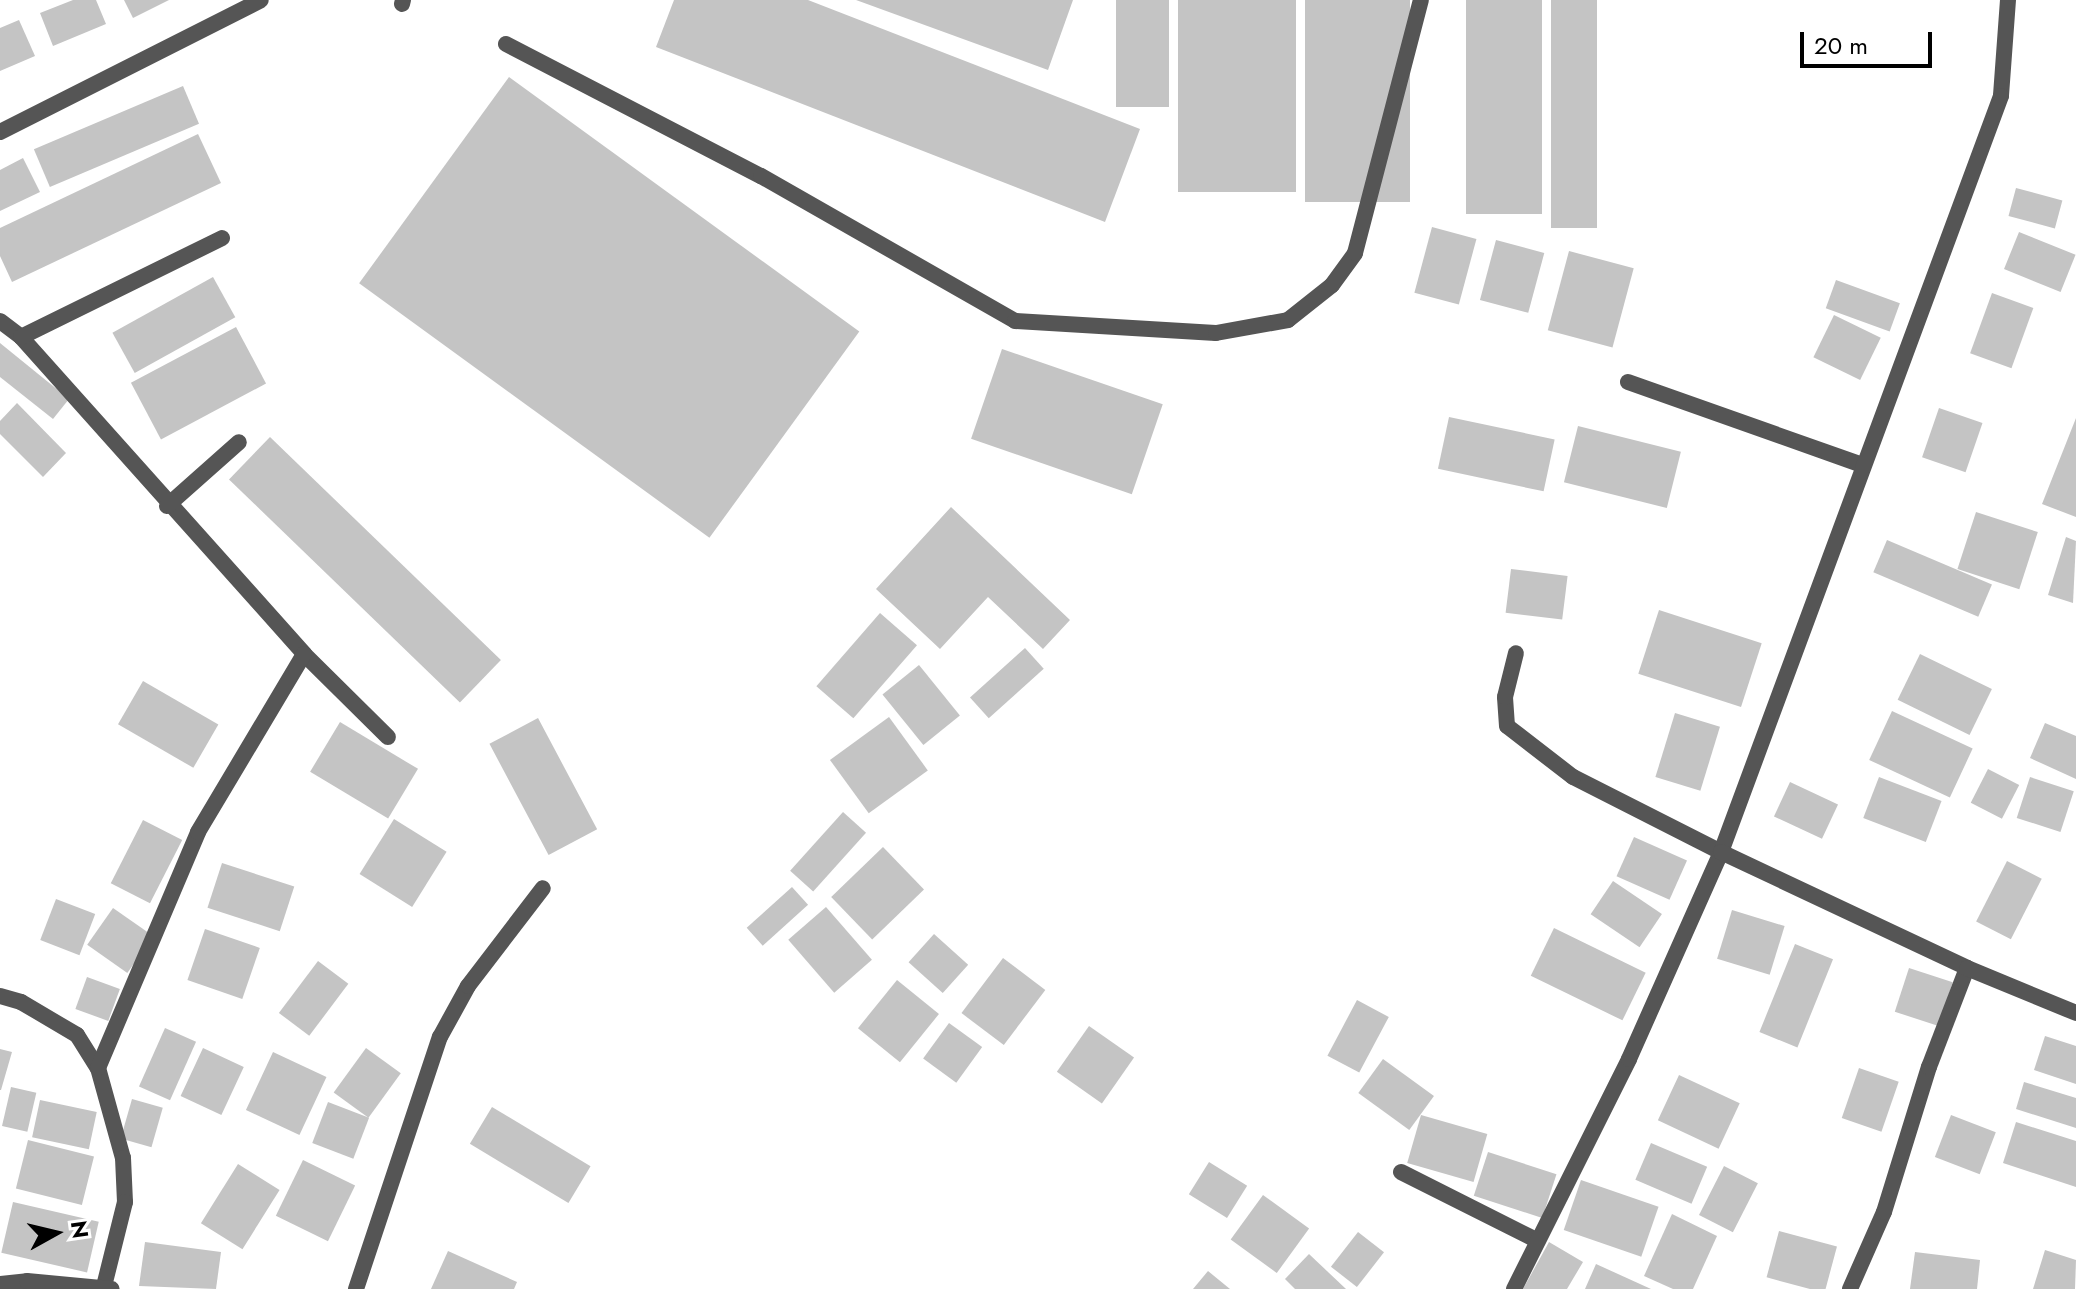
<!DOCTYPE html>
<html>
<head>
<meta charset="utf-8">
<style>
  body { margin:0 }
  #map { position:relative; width:2076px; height:1289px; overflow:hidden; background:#fff; font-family:Jost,sans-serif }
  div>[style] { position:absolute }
  .building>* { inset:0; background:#c4c4c4; transform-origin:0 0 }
  .service>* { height:16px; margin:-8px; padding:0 8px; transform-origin:8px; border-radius:8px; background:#555 }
  .minor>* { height:16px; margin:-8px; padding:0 8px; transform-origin:8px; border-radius:8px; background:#555 }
  .tertiary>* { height:16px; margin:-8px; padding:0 8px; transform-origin:8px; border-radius:8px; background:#555 }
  span { translate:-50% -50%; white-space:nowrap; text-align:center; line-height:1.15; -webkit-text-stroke:6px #fff; paint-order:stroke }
  .north { position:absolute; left:16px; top:1193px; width:80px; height:80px; -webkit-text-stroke:6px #fff; paint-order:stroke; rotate:82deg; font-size:22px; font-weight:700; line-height:32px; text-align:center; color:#000 }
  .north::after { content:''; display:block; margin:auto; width:28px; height:36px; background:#000; clip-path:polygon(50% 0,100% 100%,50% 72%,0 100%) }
  .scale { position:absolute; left:1800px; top:32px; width:132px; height:36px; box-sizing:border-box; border:4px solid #000; border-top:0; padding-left:10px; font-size:24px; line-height:28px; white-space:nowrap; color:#000; -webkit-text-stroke:6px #fff; paint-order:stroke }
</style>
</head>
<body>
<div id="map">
  <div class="building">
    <i style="clip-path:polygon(73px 0,96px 0,106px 24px,53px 46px,40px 13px)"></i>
    <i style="clip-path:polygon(124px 0,169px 0,133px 18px)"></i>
    <i style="clip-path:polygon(674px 0,808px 0,1140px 129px,1105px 222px,656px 47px)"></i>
    <i style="clip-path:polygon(856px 0,1073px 0,1048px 70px)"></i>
    <i style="left:1116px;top:0;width:53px;height:107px"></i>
    <i style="left:1178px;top:0;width:118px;height:192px"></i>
    <i style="left:1305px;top:0;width:105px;height:202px"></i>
    <i style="left:1466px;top:0;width:76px;height:214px"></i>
    <i style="left:1551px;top:0;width:46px;height:228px"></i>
    <i style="clip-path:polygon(19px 20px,35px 56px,0 71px,0 28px)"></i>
    <i style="left:509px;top:77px;width:433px;height:255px;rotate:36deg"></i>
    <i style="left:183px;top:86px;width:41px;height:162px;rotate:67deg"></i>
    <i style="clip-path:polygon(198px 134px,221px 183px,12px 282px,0 256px,0 228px)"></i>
    <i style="clip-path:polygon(23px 158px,40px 192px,0 211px,0 170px)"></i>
    <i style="left:2016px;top:188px;width:48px;height:29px;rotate:15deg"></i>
    <i style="left:1432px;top:227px;width:46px;height:68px;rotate:15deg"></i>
    <i style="left:2019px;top:232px;width:61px;height:40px;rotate:22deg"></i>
    <i style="left:1496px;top:240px;width:50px;height:62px;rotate:15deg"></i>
    <i style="left:1569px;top:251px;width:67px;height:82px;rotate:15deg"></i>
    <i style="left:213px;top:277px;width:46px;height:115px;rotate:61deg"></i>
    <i style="left:1836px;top:280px;width:68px;height:30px;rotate:20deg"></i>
    <i style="left:1992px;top:293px;width:44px;height:64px;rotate:20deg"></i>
    <i style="left:1834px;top:315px;width:52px;height:47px;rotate:26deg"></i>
    <i style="left:236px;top:327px;width:64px;height:119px;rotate:62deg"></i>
    <i style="clip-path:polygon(0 343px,69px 399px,53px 419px,0 377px)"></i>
    <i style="left:1002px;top:349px;width:170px;height:95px;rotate:19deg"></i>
    <i style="clip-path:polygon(17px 403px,66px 453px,43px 477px,0 434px,0 421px)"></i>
    <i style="left:1939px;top:408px;width:46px;height:52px;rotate:19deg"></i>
    <i style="left:1449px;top:417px;width:108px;height:53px;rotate:12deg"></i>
    <i style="clip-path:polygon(2076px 418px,2076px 517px,2042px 504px)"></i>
    <i style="left:1578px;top:426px;width:106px;height:58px;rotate:14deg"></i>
    <i style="left:270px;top:437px;width:321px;height:59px;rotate:44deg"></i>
    <i style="clip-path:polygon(951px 507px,1070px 620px,1043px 649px,988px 597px,940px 649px,876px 589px)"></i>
    <i style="left:1976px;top:512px;width:65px;height:60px;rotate:18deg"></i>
    <i style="clip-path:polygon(2066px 537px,2076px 541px,2073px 603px,2048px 595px)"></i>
    <i style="left:1887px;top:540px;width:114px;height:35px;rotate:23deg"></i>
    <i style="left:1511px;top:569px;width:57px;height:44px;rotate:7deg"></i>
    <i style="left:1659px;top:610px;width:108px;height:67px;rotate:18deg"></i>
    <i style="left:880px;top:613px;width:49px;height:97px;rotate:41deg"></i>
    <i style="left:1025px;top:648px;width:28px;height:74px;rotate:48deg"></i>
    <i style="left:1920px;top:654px;width:80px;height:51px;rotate:26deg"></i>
    <i style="left:919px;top:665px;width:65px;height:47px;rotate:51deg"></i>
    <i style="left:143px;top:681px;width:87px;height:50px;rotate:30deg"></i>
    <i style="left:1892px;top:711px;width:89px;height:54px;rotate:25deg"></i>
    <i style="left:1675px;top:713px;width:47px;height:67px;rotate:17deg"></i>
    <i style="left:889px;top:717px;width:66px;height:73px;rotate:54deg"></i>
    <i style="left:538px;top:718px;width:126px;height:55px;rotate:62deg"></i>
    <i style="left:340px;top:722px;width:91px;height:58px;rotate:31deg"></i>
    <i style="clip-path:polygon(2045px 723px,2076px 736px,2076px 779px,2030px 758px)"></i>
    <i style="left:1988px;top:769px;width:35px;height:38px;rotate:27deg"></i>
    <i style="left:1879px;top:777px;width:67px;height:44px;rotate:21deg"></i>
    <i style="left:2030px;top:777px;width:46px;height:43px;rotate:18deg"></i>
    <i style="left:1790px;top:782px;width:53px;height:38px;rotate:25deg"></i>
    <i style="left:843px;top:812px;width:31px;height:79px;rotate:42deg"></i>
    <i style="left:394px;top:819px;width:62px;height:65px;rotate:32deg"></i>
    <i style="left:143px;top:820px;width:44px;height:71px;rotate:27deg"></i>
    <i style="left:1634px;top:837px;width:58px;height:43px;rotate:24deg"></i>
    <i style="left:883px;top:847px;width:59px;height:72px;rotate:46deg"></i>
    <i style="left:2007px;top:861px;width:39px;height:68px;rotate:27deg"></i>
    <i style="left:222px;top:863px;width:76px;height:47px;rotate:18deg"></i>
    <i style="left:1613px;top:881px;width:59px;height:40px;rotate:34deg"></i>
    <i style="left:792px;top:887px;width:24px;height:61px;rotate:48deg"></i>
    <i style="left:56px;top:899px;width:42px;height:44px;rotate:21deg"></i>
    <i style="left:826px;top:907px;width:70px;height:50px;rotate:49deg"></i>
    <i style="left:113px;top:908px;width:49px;height:45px;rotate:35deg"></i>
    <i style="left:1732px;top:910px;width:55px;height:51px;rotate:17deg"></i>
    <i style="left:1554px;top:928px;width:102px;height:53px;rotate:26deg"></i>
    <i style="left:205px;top:929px;width:58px;height:54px;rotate:19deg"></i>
    <i style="left:934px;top:934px;width:46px;height:38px;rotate:42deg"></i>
    <i style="left:1795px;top:944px;width:41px;height:95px;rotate:22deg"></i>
    <i style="left:1003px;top:958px;width:53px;height:69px;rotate:37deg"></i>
    <i style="left:318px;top:961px;width:38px;height:65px;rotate:37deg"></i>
    <i style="left:1909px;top:968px;width:46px;height:46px;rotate:18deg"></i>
    <i style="left:87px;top:977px;width:35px;height:34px;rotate:20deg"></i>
    <i style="left:897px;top:980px;width:54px;height:62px;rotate:39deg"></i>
    <i style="left:1357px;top:1000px;width:36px;height:63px;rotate:28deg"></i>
    <i style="left:949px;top:1023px;width:41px;height:44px;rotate:36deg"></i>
    <i style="left:1089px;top:1026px;width:55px;height:56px;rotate:35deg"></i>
    <i style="left:165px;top:1028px;width:34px;height:64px;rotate:24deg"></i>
    <i style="clip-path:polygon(2045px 1036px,2076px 1046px,2076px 1084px,2034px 1070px)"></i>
    <i style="left:203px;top:1048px;width:45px;height:53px;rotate:25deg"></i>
    <i style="left:366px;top:1048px;width:43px;height:55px;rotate:36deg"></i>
    <i style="clip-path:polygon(0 1049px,12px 1052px,1px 1090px,0 1090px)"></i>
    <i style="left:273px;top:1052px;width:59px;height:64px;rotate:25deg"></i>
    <i style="left:1383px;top:1059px;width:63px;height:42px;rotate:36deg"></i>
    <i style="left:1859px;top:1068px;width:42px;height:53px;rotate:19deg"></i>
    <i style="left:1679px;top:1075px;width:67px;height:50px;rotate:25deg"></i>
    <i style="clip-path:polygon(2024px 1082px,2076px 1098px,2076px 1128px,2016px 1109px)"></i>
    <i style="left:11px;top:1087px;width:26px;height:40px;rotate:13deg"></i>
    <i style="left:132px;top:1099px;width:32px;height:41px;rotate:16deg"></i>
    <i style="left:40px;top:1100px;width:58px;height:38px;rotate:12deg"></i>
    <i style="left:328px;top:1102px;width:44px;height:44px;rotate:21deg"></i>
    <i style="left:492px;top:1107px;width:115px;height:43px;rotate:31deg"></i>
    <i style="left:1421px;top:1115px;width:69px;height:50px;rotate:16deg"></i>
    <i style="left:1951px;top:1115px;width:48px;height:45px;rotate:21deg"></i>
    <i style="clip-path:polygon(2016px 1122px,2076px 1141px,2076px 1187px,2003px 1163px)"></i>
    <i style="left:28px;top:1140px;width:68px;height:50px;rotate:14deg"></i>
    <i style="left:1651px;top:1143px;width:61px;height:40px;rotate:23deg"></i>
    <i style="left:1488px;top:1152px;width:72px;height:46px;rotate:18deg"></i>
    <i style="left:303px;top:1160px;width:58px;height:62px;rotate:26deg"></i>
    <i style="left:1209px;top:1162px;width:45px;height:38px;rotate:32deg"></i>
    <i style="left:238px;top:1164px;width:49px;height:70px;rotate:32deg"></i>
    <i style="left:1724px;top:1166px;width:38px;height:55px;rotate:27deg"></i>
    <i style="left:1581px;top:1180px;width:82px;height:53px;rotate:19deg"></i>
    <i style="left:1263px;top:1195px;width:57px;height:55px;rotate:36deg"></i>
    <i style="left:13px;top:1202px;width:88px;height:52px;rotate:13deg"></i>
    <i style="clip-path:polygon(1672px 1214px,1717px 1236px,1693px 1289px,1673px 1289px,1644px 1276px)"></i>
    <i style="left:1779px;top:1231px;width:60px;height:48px;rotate:15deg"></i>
    <i style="left:1358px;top:1232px;width:33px;height:44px;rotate:38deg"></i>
    <i style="clip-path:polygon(145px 1242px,221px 1252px,216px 1289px,139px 1286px)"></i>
    <i style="clip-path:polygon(1549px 1242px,1583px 1262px,1567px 1289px,1523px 1289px)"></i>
    <i style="clip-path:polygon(2045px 1250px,2076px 1260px,2075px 1289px,2033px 1289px)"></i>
    <i style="clip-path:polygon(448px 1251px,517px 1282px,514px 1289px,431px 1289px)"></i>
    <i style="clip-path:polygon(1915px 1252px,1980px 1260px,1977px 1289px,1910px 1289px)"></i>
    <i style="clip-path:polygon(1309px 1254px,1346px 1289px,1295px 1289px,1285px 1279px)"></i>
    <i style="clip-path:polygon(1596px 1264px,1651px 1289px,1585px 1289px)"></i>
    <i style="clip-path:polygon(1208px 1271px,1230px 1289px,1193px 1289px)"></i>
  </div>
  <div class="service">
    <i style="left:506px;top:44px;width:287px;rotate:27.4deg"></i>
    <i style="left:761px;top:176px;width:292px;rotate:29.7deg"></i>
    <i style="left:1015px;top:321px;width:201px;rotate:3.4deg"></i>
    <i style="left:1216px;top:333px;width:73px;rotate:-10.2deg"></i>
    <i style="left:1288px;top:320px;width:56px;rotate:-38.5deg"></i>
    <i style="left:1332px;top:285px;width:39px;rotate:-54deg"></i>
    <i style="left:1355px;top:253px;width:261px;rotate:-75.4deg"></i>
  </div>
  <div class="minor">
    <i style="left:402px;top:4px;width:4px;rotate:-76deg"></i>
    <i style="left:0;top:132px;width:292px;rotate:-26.8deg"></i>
    <i style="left:0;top:321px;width:26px;rotate:37deg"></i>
    <i style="left:21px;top:337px;width:425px;rotate:48.2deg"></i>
    <i style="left:304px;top:654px;width:118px;rotate:44.7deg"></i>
    <i style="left:21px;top:337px;width:224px;rotate:-26.2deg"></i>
    <i style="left:1628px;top:382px;width:249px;rotate:19.5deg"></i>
    <i style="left:167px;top:506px;width:96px;rotate:-41.6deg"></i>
    <i style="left:0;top:996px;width:22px;rotate:16deg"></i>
    <i style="left:21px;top:1002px;width:65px;rotate:30.5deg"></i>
    <i style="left:77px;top:1035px;width:39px;rotate:58deg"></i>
    <i style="left:98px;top:1068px;width:93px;rotate:74.5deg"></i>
    <i style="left:123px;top:1158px;width:44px;rotate:87.4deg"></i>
    <i style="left:125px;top:1202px;width:87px;rotate:104deg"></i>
    <i style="left:98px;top:1068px;width:256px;rotate:-67deg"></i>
    <i style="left:198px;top:832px;width:207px;rotate:-59.2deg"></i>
    <i style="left:1401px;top:1172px;width:153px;rotate:26.7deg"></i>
    <i style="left:0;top:1284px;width:27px;rotate:-6deg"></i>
    <i style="left:27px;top:1281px;width:85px;rotate:5.4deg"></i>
    <i style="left:356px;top:1289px;width:266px;rotate:-71.6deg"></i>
    <i style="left:440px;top:1037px;width:58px;rotate:-61.2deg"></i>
    <i style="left:468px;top:986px;width:123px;rotate:-52.6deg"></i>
    <i style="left:1514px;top:1289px;width:257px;rotate:-63.4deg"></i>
    <i style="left:1629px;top:1059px;width:227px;rotate:-66deg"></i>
    <i style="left:1721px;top:852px;width:166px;rotate:-153.1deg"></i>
    <i style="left:1573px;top:777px;width:83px;rotate:-142.3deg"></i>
    <i style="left:1507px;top:726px;width:29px;rotate:-94deg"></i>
    <i style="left:1505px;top:697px;width:45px;rotate:-76deg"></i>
    <i style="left:1850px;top:1289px;width:84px;rotate:-66.2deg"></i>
    <i style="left:1884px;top:1212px;width:152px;rotate:-72.8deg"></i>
    <i style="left:1929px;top:1067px;width:106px;rotate:-69deg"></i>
  </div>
  <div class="tertiary">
    <i style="left:2008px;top:0;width:96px;rotate:94.2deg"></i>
    <i style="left:2001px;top:96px;width:806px;rotate:110.32deg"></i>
    <i style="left:1721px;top:852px;width:272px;rotate:25.2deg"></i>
    <i style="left:1967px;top:968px;width:118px;rotate:22.4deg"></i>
  </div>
  <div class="north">N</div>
  <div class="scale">20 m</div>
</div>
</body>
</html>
